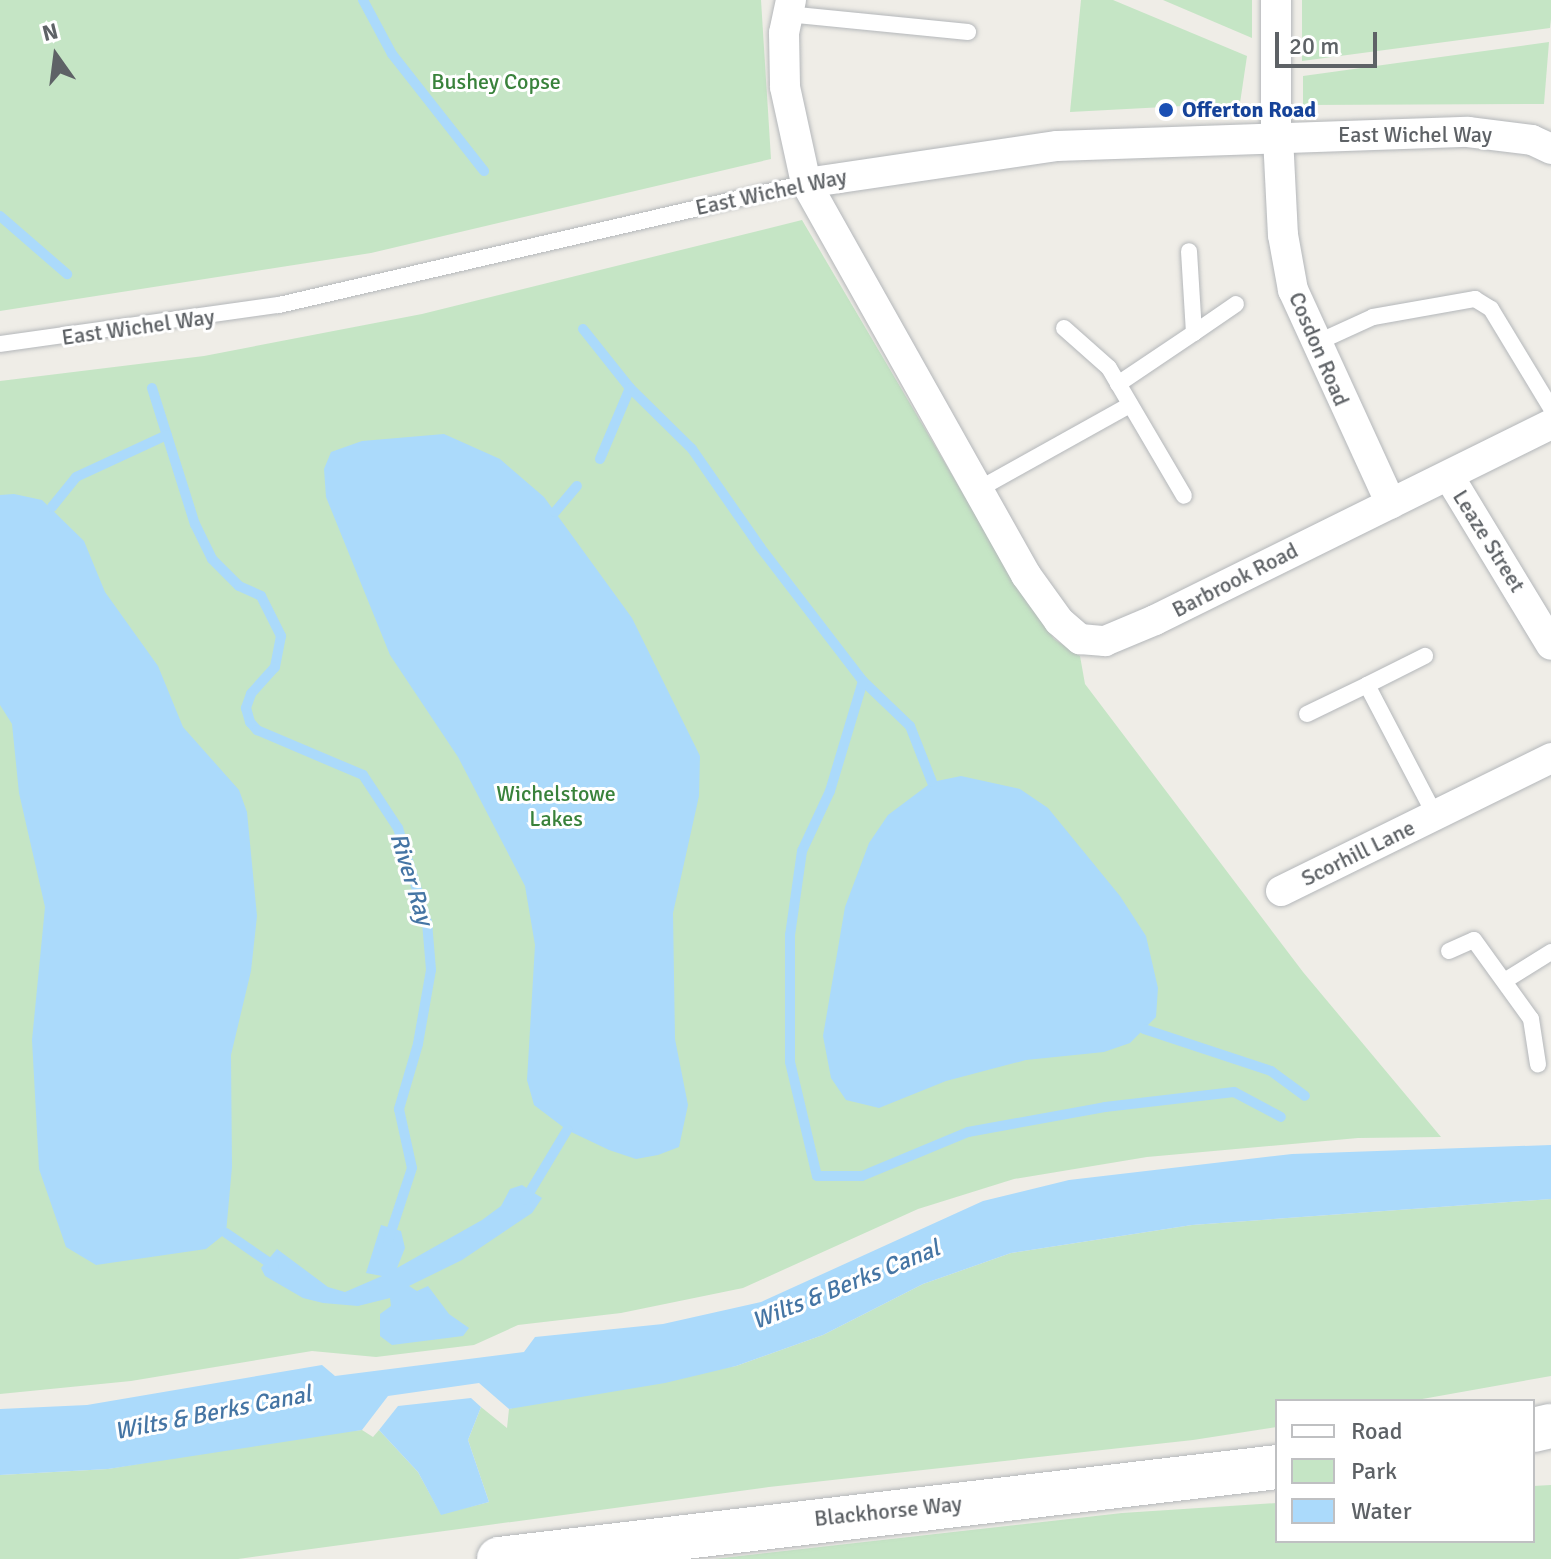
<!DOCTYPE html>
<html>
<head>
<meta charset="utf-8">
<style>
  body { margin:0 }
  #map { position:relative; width:1551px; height:1559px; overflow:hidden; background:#efede7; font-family:Signika,sans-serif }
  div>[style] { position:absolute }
  .green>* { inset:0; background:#c5e5c5 }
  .water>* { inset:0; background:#abdafb }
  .stream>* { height:10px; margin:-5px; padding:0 5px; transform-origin:5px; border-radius:5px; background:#abdafb }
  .roads { filter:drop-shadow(0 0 2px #b4b7ba) drop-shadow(0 0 2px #b4b7ba) }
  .service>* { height:16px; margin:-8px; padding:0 8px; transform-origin:8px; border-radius:8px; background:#fff }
  .minor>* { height:30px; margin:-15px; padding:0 15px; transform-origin:15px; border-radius:15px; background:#fff }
  .secondary>* { height:44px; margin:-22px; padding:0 22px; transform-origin:22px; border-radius:22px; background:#fff }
  .dots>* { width:22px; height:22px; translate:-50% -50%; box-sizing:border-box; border:4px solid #fff; border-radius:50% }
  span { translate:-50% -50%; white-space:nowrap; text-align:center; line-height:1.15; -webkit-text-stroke:6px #fff; paint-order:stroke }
  .park-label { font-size:22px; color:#39823b }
  .transit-label { font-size:22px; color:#164399; font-weight:700 }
  .left { translate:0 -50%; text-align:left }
  .street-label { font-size:22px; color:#5e6266 }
  .water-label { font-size:24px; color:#4575a4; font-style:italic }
  .legend { position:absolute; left:1275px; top:1399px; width:260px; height:144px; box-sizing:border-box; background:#fff; border:2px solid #bfc0c2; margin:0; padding:10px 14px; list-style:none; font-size:24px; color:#5e6266 }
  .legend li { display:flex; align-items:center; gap:16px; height:40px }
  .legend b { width:40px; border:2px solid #bfc0c2 }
  .north { position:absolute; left:16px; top:16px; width:80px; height:80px; -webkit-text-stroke:6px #fff; paint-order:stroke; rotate:346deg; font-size:22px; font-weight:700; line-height:32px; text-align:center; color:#5e6266 }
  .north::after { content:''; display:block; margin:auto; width:28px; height:36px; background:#5e6266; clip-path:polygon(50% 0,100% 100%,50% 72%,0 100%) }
  .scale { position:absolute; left:1275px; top:32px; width:102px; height:36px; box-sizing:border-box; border:4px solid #5e6266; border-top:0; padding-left:10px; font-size:24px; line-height:28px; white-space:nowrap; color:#5e6266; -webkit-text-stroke:6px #fff; paint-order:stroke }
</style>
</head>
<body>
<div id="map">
  <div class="green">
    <i style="clip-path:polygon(0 0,761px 0,771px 159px,371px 253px,0 311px)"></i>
    <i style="clip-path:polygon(1081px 0,1113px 0,1247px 56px,1240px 103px,1070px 112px)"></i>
    <i style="clip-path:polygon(1163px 0,1252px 0,1252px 38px)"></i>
    <i style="clip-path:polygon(1302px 0,1551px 0,1551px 19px,1550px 28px,1302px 61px)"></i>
    <i style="clip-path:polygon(1549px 42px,1544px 104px,1303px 105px,1303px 76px)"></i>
    <i style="clip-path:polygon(802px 220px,1008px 570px,1054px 639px,1080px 656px,1085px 684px,1303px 972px,1441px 1137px,1358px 1138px,1147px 1157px,1014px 1179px,918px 1209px,743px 1288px,621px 1313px,518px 1325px,474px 1345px,376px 1357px,312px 1351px,131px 1381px,0 1394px,0 381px,204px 356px,422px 314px)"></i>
    <i style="clip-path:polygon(1551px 1199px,1551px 1376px,1411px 1401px,1277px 1401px,1277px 1427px,1193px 1440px,769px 1487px,238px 1559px,0 1559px,0 1475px,108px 1469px,302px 1436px,362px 1430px,373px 1437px,379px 1430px,418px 1472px,441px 1514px,489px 1502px,468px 1440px,481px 1407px,507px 1428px,509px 1409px,526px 1404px,736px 1366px,823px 1335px,923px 1284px,1011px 1253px,1192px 1225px)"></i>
    <i style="clip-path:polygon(1551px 1485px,1551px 1559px,714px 1559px,1122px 1513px,1277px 1503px,1277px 1541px,1533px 1541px,1533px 1486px)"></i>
  </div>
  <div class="water">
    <i style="clip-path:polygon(444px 434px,500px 459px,544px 497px,632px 618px,700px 756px,699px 796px,673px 913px,675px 1039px,688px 1105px,679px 1147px,658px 1155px,636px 1159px,609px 1150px,567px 1130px,534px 1105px,527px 1080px,535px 945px,525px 886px,458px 757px,390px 655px,326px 497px,324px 469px,331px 452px,362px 441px)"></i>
    <i style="clip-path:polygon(14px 494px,42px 500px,84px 541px,105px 592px,158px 666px,183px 727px,239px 790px,247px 812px,257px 916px,251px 971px,231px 1055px,232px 1167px,226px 1233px,206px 1249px,96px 1265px,66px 1247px,39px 1169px,32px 1040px,45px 907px,19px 793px,12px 724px,0 705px,0 495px)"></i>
    <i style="clip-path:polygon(961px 776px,1020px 789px,1048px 808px,1120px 896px,1146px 936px,1158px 988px,1156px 1017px,1130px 1043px,1104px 1052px,1026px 1060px,946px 1081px,879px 1108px,846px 1100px,831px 1078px,823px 1036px,845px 907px,869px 843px,888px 815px,932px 782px)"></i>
    <i style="clip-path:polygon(1551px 1145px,1551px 1199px,1192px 1225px,1011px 1253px,923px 1284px,823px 1335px,736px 1366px,665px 1383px,509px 1409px,479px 1383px,388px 1396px,362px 1430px,108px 1469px,0 1475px,0 1409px,87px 1405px,322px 1365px,335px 1376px,524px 1352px,535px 1337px,663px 1324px,761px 1302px,983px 1201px,1069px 1180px,1292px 1154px)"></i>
    <i style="clip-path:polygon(522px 1185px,542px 1198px,532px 1213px,462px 1260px,409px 1286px,417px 1291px,428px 1286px,449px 1314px,469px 1328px,463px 1336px,392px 1345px,380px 1336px,380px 1314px,391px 1306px,390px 1298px,358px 1306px,323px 1303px,303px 1298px,265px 1276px,261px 1268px,277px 1249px,328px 1287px,345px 1292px,382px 1276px,366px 1273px,381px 1225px,401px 1231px,405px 1248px,397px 1268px,482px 1220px,501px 1206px,510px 1189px)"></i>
    <i style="clip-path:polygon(471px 1398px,481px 1407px,468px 1440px,489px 1502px,441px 1515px,418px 1472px,379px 1430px,398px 1406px)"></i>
  </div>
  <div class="stream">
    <i style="left:363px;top:0;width:61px;rotate:61.8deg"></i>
    <i style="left:392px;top:54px;width:149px;rotate:51.8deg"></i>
    <i style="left:0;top:216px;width:89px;rotate:40.9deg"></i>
    <i style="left:583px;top:329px;width:75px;rotate:51.5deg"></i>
    <i style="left:630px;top:388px;width:87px;rotate:44.5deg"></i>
    <i style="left:692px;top:449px;width:119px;rotate:55.2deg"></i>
    <i style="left:760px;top:547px;width:169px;rotate:52.5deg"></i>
    <i style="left:863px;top:681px;width:65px;rotate:43.8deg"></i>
    <i style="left:910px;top:726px;width:60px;rotate:68.6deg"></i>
    <i style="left:152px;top:388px;width:143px;rotate:72.5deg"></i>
    <i style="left:195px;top:524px;width:39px;rotate:64deg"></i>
    <i style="left:212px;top:559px;width:38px;rotate:45deg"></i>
    <i style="left:239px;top:586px;width:24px;rotate:24deg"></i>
    <i style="left:261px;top:596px;width:45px;rotate:63.4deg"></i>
    <i style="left:281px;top:636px;width:32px;rotate:101deg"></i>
    <i style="left:275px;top:667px;width:36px;rotate:132deg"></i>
    <i style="left:251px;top:694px;width:15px;rotate:110deg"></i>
    <i style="left:246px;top:708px;width:15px;rotate:74deg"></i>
    <i style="left:250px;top:722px;width:11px;rotate:49deg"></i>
    <i style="left:257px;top:730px;width:115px;rotate:23deg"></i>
    <i style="left:363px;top:775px;width:64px;rotate:56.6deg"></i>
    <i style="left:398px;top:828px;width:98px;rotate:72.9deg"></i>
    <i style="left:427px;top:922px;width:48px;rotate:85.2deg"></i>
    <i style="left:431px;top:970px;width:75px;rotate:100deg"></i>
    <i style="left:418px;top:1044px;width:68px;rotate:106.3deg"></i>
    <i style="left:399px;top:1109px;width:60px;rotate:77.6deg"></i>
    <i style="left:412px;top:1168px;width:77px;rotate:108.2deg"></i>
    <i style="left:600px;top:459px;width:77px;rotate:-67.1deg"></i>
    <i style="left:52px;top:507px;width:38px;rotate:-51deg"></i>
    <i style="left:76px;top:477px;width:100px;rotate:-24.8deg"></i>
    <i style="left:555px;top:512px;width:34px;rotate:-50deg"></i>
    <i style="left:863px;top:681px;width:115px;rotate:106.7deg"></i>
    <i style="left:830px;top:791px;width:66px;rotate:115deg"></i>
    <i style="left:802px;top:851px;width:85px;rotate:98.1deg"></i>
    <i style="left:790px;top:935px;width:127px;rotate:90deg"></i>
    <i style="left:790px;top:1062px;width:117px;rotate:76.7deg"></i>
    <i style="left:817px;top:1176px;width:45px"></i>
    <i style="left:862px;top:1176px;width:115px;rotate:-22.5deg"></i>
    <i style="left:968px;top:1132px;width:139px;rotate:-10.3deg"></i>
    <i style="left:1105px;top:1107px;width:130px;rotate:-6.6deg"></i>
    <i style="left:1234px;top:1092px;width:53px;rotate:28deg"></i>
    <i style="left:1144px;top:1029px;width:134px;rotate:18.3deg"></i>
    <i style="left:1271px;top:1071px;width:42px;rotate:36.3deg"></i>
    <i style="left:525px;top:1200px;width:82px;rotate:-59deg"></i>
    <i style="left:226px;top:1233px;width:58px;rotate:34.5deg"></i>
  </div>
  <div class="roads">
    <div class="service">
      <i style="left:787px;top:14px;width:182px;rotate:5.7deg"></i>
      <i style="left:1064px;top:328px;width:60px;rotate:41.6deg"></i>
      <i style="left:1109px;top:368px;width:148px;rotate:59.6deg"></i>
      <i style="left:1194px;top:333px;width:51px;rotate:-34.6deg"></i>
      <i style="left:0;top:344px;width:282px;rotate:-8deg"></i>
      <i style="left:279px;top:305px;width:541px;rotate:-13.03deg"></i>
      <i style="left:1314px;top:344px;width:65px;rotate:-24.6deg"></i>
      <i style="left:1373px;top:317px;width:104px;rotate:-10deg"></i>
      <i style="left:1475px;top:299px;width:19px;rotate:32deg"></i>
      <i style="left:1491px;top:309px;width:116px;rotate:58.8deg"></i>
      <i style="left:1118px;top:384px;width:92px;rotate:-33.9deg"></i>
      <i style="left:1194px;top:333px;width:82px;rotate:-93.5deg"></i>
      <i style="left:977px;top:490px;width:175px;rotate:-29.1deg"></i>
      <i style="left:1367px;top:685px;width:65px;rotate:-26.6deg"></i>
      <i style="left:1307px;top:714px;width:67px;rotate:-25.8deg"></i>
      <i style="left:1367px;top:685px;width:147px;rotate:62.4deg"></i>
      <i style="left:1449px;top:951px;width:27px;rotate:-24deg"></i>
      <i style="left:1474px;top:940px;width:97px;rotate:54.2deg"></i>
      <i style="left:1531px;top:1019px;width:46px;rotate:81.2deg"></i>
      <i style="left:1506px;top:980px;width:53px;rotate:-31.9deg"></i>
    </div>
    <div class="minor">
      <i style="left:791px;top:0;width:34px;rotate:102deg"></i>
      <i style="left:784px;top:33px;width:54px;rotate:88.9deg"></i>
      <i style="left:785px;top:87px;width:98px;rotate:77.7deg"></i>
      <i style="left:806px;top:183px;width:450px;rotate:60.7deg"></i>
      <i style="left:1026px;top:575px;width:57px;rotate:54.3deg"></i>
      <i style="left:1059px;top:621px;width:28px;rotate:41deg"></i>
      <i style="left:1080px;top:639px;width:25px;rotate:5deg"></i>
      <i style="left:1105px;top:641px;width:54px;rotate:-22.8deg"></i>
      <i style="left:1155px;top:620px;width:442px;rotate:-26.3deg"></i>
      <i style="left:1276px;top:137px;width:137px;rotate:-90deg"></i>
      <i style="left:1278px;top:137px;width:98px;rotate:87.1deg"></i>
      <i style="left:1283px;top:235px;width:56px;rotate:79.7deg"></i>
      <i style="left:1293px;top:290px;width:235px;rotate:65.4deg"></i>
      <i style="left:806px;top:183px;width:254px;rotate:-8.4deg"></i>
      <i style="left:1057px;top:146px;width:411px;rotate:-2deg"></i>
      <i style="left:1468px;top:132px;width:64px;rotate:7.1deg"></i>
      <i style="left:1532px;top:140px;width:21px;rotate:25deg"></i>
      <i style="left:1450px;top:478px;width:195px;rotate:58.8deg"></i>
      <i style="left:1281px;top:891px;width:301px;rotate:-26.2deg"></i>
    </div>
    <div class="secondary">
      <i style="left:1533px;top:1430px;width:18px;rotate:-13deg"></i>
      <i style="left:499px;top:1559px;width:783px;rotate:-6.74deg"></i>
    </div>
  </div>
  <div class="dots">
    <i style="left:1166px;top:110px;background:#1a4fb4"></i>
  </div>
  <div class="park-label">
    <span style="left:496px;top:82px">Bushey Copse</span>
    <span style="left:556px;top:806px">Wichelstowe<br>Lakes</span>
  </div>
  <div class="transit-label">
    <span class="left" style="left:1182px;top:110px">Offerton Road</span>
  </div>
  <div class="street-label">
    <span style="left:1415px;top:135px">East Wichel Way</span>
    <span style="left:771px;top:192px;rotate:-12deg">East Wichel Way</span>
    <span style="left:138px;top:327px;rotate:-8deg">East Wichel Way</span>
    <span style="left:1319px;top:349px;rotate:67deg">Cosdon Road</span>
    <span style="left:1489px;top:541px;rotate:58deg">Leaze Street</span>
    <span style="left:1235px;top:580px;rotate:-27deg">Barbrook Road</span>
    <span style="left:1358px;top:853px;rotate:-26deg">Scorhill Lane</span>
    <span style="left:888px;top:1511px;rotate:-6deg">Blackhorse Way</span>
  </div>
  <div class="water-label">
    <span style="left:411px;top:879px;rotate:73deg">River Ray</span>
    <span style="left:846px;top:1285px;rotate:-22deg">Wilts &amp; Berks Canal</span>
    <span style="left:213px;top:1413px;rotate:-11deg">Wilts &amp; Berks Canal</span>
  </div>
  <ul class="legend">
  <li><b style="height:10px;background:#fff"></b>Road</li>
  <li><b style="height:22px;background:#c5e5c5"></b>Park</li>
  <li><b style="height:22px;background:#abdafb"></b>Water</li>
  </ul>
  <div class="north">N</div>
  <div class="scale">20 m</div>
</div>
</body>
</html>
